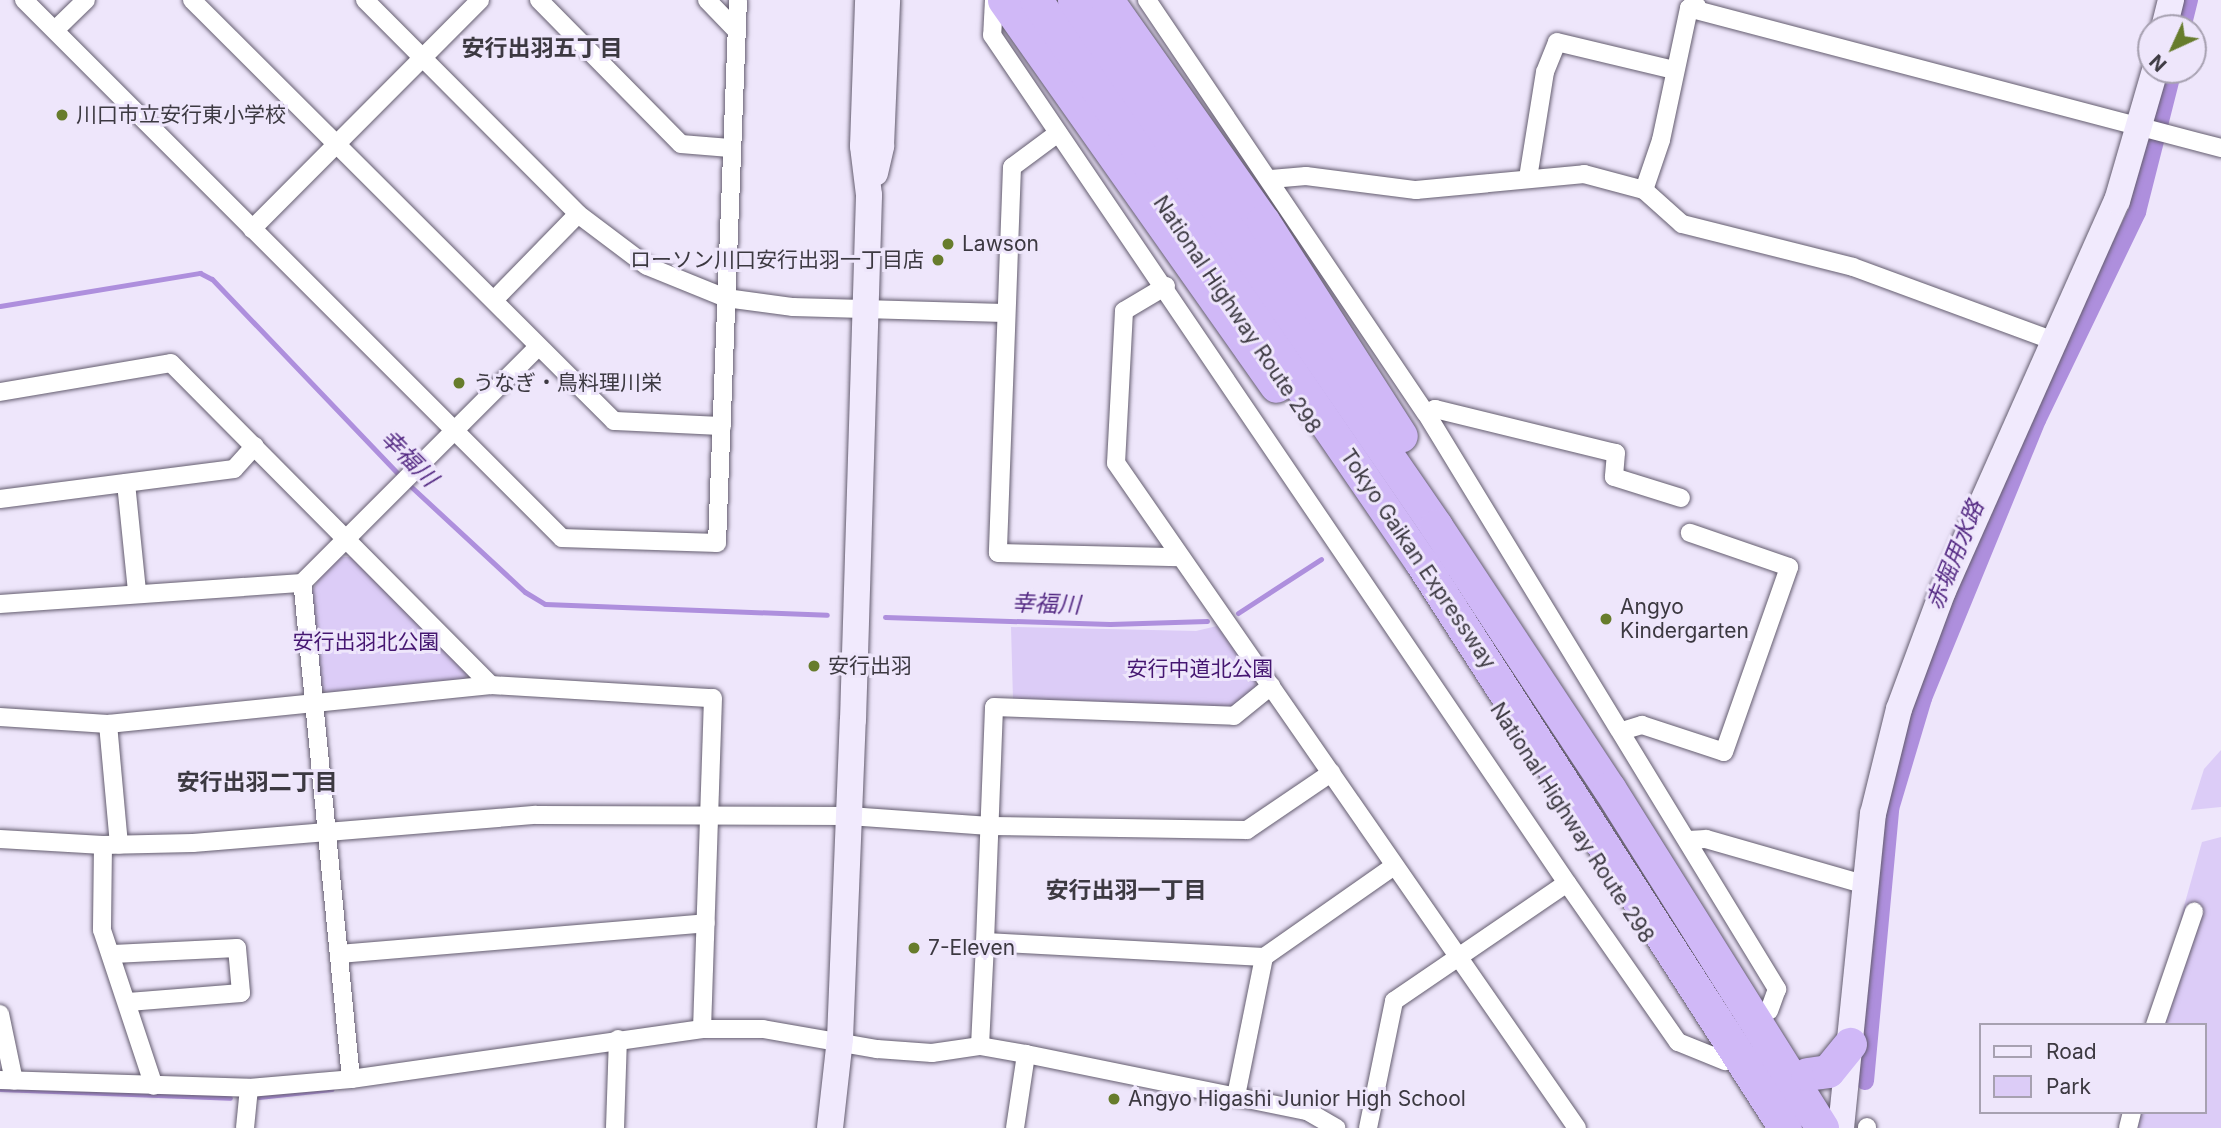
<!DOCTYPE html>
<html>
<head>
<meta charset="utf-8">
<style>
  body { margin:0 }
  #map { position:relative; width:2221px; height:1128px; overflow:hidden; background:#eee6fb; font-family:Inter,"Noto Sans JP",sans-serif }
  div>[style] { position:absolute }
  .green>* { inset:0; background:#dcccf7 }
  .stream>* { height:5px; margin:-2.5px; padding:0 2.5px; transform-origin:2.5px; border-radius:2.5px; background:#ae8fdd }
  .canal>* { height:18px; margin:-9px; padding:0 9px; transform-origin:9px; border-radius:9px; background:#ae8fdd }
  .roads { filter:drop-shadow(0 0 2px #645d6f) drop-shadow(0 0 2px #645d6f) }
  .street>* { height:18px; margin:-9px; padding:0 9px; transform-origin:9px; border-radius:9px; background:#fff }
  .secondary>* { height:26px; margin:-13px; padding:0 13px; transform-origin:13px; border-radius:13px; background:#f1eafd }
  .highway>* { height:33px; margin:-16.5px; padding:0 16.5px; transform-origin:16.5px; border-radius:16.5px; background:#d0b8f7 }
  .dots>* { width:19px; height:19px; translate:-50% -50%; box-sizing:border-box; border:4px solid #eee6fb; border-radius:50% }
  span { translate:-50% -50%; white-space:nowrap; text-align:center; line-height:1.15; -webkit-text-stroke:6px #eee6fb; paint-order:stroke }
  .poi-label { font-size:21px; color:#3c3941 }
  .left { translate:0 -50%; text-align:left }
  .right { translate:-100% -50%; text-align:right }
  .street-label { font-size:21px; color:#3c3941 }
  .park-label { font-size:21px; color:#451671 }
  .neighbourhood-label { font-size:23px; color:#3c3941; font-weight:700 }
  .water-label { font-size:23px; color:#532882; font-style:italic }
  .legend { position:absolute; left:1979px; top:1023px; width:228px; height:91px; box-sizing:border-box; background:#eee6fb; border:2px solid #a7a1b1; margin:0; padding:9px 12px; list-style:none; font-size:21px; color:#3c3941 }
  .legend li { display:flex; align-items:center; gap:14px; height:35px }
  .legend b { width:35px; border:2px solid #a7a1b1 }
  .north { position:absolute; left:2137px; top:14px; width:70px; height:70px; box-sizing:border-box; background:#eee6fb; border:2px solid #a7a1b1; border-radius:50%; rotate:225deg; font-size:19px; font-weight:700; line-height:28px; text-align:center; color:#3c3941 }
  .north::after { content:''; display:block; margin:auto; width:24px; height:32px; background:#677c2c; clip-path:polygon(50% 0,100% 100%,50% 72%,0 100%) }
</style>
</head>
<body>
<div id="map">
  <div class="green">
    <i style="clip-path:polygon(340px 557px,353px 557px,467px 672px,464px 684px,331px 696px,320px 688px,311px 594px,319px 578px)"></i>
    <i style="clip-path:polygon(1217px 626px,1256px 679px,1255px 691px,1239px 704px,1229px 708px,1013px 700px,1011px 627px,1196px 631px)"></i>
    <i style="clip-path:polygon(2221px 750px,2221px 807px,2191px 810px,2204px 769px)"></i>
    <i style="clip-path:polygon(2221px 837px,2221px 1128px,2134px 1128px,2138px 1112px,2205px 1112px,2205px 1025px,2160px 1025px,2173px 997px,2181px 917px,2202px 842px)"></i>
  </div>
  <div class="stream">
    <i style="left:0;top:306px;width:203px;rotate:-9.4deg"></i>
    <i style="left:200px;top:273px;width:13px;rotate:27deg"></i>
    <i style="left:212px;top:279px;width:279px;rotate:46.3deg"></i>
    <i style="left:405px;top:481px;width:163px;rotate:42.8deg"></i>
    <i style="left:525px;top:592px;width:23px;rotate:31deg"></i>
    <i style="left:545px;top:604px;width:282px;rotate:2.2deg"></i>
    <i style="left:1238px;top:613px;width:99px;rotate:-33deg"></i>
    <i style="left:885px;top:617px;width:225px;rotate:1.8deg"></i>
    <i style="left:1110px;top:624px;width:97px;rotate:-1.8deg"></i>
    <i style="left:0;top:1089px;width:230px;rotate:2.2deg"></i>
    <i style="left:259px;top:1097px;width:73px;rotate:-6.3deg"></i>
  </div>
  <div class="canal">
    <i style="left:2182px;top:28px;width:29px;rotate:-76deg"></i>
    <i style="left:1865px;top:1081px;width:273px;rotate:-84.7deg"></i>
    <i style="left:1890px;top:809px;width:116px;rotate:-73.4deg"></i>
    <i style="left:1923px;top:698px;width:300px;rotate:-67.7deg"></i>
    <i style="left:2037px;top:420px;width:231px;rotate:-64.3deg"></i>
    <i style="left:2137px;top:212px;width:146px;rotate:-75.8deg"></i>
  </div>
  <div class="roads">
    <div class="street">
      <i style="left:24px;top:0;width:761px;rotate:45deg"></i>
      <i style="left:562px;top:538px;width:155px;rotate:1.8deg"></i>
      <i style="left:717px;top:543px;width:543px;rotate:-87.79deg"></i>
      <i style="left:192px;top:0;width:596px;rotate:44.93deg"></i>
      <i style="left:614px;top:421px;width:108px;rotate:2.7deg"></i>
      <i style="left:365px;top:0;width:302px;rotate:45.1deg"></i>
      <i style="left:578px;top:214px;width:86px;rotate:37deg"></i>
      <i style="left:647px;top:266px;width:85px;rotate:22.1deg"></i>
      <i style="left:726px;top:298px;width:68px;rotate:7.7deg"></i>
      <i style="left:793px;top:307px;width:211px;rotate:1.6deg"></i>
      <i style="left:539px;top:0;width:202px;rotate:45.4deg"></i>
      <i style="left:681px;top:144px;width:49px;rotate:4.7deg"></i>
      <i style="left:707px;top:0;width:42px;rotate:46deg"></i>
      <i style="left:994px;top:0;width:35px;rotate:93deg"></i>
      <i style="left:992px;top:35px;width:1025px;rotate:55.86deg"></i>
      <i style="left:1567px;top:883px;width:194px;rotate:55.1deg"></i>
      <i style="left:1678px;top:1042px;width:51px;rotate:22deg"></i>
      <i style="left:1147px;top:0;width:498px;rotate:56deg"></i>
      <i style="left:1426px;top:413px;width:675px;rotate:58.64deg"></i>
      <i style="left:1777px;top:989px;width:23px;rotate:110deg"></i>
      <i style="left:1696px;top:10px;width:543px;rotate:14.73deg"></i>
      <i style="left:55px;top:30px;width:43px;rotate:-44.1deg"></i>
      <i style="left:1058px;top:133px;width:57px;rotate:143.5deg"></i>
      <i style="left:1012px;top:167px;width:386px;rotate:92.1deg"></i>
      <i style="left:998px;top:553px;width:182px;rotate:1.3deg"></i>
      <i style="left:1528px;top:178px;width:107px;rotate:-80.9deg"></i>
      <i style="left:1545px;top:72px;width:32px;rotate:-68deg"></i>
      <i style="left:1557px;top:42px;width:120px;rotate:13.5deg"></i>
      <i style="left:1271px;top:179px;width:35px;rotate:-5deg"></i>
      <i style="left:1306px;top:176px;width:111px;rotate:7.3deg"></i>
      <i style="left:1416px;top:190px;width:169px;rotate:-5.4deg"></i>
      <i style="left:1584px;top:174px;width:62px;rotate:14.9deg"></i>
      <i style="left:1644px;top:190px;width:51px;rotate:41.8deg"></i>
      <i style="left:1682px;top:224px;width:176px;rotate:14.1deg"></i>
      <i style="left:1853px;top:267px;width:214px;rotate:20.2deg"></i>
      <i style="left:1644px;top:190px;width:53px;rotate:-71.2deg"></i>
      <i style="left:1661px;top:140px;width:135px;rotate:-78deg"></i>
      <i style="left:1689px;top:8px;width:7px;rotate:16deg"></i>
      <i style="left:1696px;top:10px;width:4px;rotate:-76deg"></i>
      <i style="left:252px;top:229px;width:323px;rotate:-45.1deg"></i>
      <i style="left:1166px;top:286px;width:49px;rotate:149.2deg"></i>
      <i style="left:1124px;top:311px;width:152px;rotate:93deg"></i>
      <i style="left:1116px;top:463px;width:809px;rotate:55.27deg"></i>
      <i style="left:494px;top:300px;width:120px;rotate:-45.7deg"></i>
      <i style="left:0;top:392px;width:173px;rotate:-9.6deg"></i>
      <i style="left:171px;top:363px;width:454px;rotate:45.2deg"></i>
      <i style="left:1426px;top:413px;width:10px;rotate:-24deg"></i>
      <i style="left:1435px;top:409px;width:186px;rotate:13.7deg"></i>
      <i style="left:1616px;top:453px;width:24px;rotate:95deg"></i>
      <i style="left:1614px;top:477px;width:70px;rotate:17.4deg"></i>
      <i style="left:126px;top:483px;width:110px;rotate:84.2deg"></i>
      <i style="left:0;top:499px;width:236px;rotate:-7.3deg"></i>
      <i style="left:234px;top:469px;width:31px;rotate:-48deg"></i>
      <i style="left:0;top:604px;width:303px;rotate:-4deg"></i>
      <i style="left:0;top:717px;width:108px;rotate:3.7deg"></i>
      <i style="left:108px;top:724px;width:385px;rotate:-5.8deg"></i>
      <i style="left:491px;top:685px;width:222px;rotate:3.4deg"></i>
      <i style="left:713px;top:698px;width:331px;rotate:91.9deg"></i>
      <i style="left:108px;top:724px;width:121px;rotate:84.8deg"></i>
      <i style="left:1622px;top:731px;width:21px;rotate:-17deg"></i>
      <i style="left:1642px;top:725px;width:86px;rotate:18.2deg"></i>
      <i style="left:1724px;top:752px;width:196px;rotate:-70.6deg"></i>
      <i style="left:1789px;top:567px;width:105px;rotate:-161deg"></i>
      <i style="left:0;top:839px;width:103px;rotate:3.3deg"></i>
      <i style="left:103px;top:845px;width:90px;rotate:-1.3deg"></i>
      <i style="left:193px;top:843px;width:344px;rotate:-4.7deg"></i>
      <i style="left:536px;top:815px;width:313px;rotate:0.2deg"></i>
      <i style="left:849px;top:816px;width:141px;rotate:4.1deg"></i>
      <i style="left:990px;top:826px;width:257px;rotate:0.9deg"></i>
      <i style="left:1247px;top:830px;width:102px;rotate:-34.2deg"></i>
      <i style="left:1688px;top:840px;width:18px;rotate:-3deg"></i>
      <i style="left:1706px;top:839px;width:166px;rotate:16deg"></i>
      <i style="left:103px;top:845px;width:85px;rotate:90.7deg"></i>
      <i style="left:102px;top:930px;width:164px;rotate:71.6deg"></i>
      <i style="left:113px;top:954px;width:124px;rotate:-2.8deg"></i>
      <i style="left:237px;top:948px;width:45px;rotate:84.9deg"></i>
      <i style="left:241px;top:993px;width:113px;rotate:175.4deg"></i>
      <i style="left:339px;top:954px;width:368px;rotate:-4.8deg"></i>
      <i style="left:1264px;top:957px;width:279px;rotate:-176.9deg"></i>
      <i style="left:985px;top:942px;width:235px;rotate:-87.8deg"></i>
      <i style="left:994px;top:707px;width:240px;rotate:2.1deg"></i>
      <i style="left:1234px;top:716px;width:48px;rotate:-39deg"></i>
      <i style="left:0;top:1014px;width:68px;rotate:78.2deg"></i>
      <i style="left:2155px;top:1025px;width:120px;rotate:-71deg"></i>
      <i style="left:980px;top:1046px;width:104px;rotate:-87.2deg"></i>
      <i style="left:351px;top:1079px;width:498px;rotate:-95.6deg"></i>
      <i style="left:302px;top:583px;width:334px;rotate:-45deg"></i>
      <i style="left:0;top:1080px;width:249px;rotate:1.8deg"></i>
      <i style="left:249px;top:1088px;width:102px;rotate:-5deg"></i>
      <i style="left:351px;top:1079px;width:355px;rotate:-8.1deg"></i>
      <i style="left:702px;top:1029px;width:61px"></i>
      <i style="left:763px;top:1029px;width:116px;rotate:10deg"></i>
      <i style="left:877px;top:1049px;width:55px;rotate:4.2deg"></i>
      <i style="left:932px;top:1053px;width:49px;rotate:-8.3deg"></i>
      <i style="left:980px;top:1046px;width:47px;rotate:9.9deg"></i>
      <i style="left:1026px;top:1054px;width:287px;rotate:11.5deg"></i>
      <i style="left:1307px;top:1111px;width:34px;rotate:30deg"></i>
      <i style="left:1236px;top:1096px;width:142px;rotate:-78.6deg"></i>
      <i style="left:1264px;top:957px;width:159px;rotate:-35deg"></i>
      <i style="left:1867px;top:1127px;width:1px;rotate:90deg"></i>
      <i style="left:245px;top:1128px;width:40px;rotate:-84.3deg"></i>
      <i style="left:615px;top:1128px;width:89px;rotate:-88.1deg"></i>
      <i style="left:1015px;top:1128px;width:75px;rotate:-81.5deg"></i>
      <i style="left:1368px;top:1128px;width:130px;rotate:-78.4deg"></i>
      <i style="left:1394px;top:1001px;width:209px;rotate:-34.3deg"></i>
      <i style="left:2128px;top:1128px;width:16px;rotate:-76deg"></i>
    </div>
    <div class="secondary">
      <i style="left:2164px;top:28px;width:29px;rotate:-76deg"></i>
      <i style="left:875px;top:173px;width:28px;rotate:-77deg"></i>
      <i style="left:881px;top:146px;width:146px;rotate:-87.6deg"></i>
      <i style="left:830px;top:1128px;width:90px;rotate:-83.6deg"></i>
      <i style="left:840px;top:1039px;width:319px;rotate:-87.7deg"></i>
      <i style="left:853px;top:720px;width:525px;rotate:-88.25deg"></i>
      <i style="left:869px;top:195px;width:49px;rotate:-97deg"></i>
      <i style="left:863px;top:146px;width:146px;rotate:-88deg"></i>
      <i style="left:1841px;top:1128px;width:316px;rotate:-84.2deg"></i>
      <i style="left:1873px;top:814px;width:108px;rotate:-76.1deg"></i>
      <i style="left:1899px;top:709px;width:126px;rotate:-69.6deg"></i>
      <i style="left:1943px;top:591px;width:427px;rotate:-66deg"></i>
      <i style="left:2117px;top:201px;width:136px;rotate:-73.8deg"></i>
    </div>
    <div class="highway">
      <i style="left:1004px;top:0;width:472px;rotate:54.8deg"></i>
      <i style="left:1036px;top:0;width:681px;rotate:55.59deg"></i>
      <i style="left:1421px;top:562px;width:673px;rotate:57.25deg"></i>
      <i style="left:1074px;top:0;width:639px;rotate:55.46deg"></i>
      <i style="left:1436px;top:526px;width:314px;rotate:56.6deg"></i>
      <i style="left:1609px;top:788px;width:401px;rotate:57.9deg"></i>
      <i style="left:1107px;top:0;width:271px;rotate:54.8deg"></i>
      <i style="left:1263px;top:221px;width:255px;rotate:57.3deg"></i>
      <i style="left:1807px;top:1074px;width:21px;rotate:-8deg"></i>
      <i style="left:1828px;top:1071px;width:35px;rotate:-51deg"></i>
    </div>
  </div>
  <div class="dots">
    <i style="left:62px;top:115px;background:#677c2c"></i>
    <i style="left:948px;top:244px;background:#677c2c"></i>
    <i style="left:938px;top:260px;background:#677c2c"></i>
    <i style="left:459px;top:383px;background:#677c2c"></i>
    <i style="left:1606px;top:619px;background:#677c2c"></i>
    <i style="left:814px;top:666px;background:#677c2c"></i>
    <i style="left:914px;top:948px;background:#677c2c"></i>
    <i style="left:1114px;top:1099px;background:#677c2c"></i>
  </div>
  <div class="poi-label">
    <span class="left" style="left:76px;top:115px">川口市立安行東小学校</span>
    <span class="left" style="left:962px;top:244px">Lawson</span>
    <span class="right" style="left:924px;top:260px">ローソン川口安行出羽一丁目店</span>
    <span class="left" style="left:473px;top:383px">うなぎ・鳥料理川栄</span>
    <span class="left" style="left:1620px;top:619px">Angyo<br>Kindergarten</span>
    <span class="left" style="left:828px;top:666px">安行出羽</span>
    <span class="left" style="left:928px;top:948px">7-Eleven</span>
    <span class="left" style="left:1128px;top:1099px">Angyo Higashi Junior High School</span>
  </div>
  <div class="street-label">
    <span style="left:1237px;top:315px;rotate:56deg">National Highway Route 298</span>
    <span style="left:1418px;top:559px;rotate:56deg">Tokyo Gaikan Expressway</span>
    <span style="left:1572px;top:823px;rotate:57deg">National Highway Route 298</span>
  </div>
  <div class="park-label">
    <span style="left:366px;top:642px">安行出羽北公園</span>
    <span style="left:1200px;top:669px">安行中道北公園</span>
  </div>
  <div class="neighbourhood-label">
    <span style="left:542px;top:48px">安行出羽五丁目</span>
    <span style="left:257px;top:782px">安行出羽二丁目</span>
    <span style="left:1126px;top:890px">安行出羽一丁目</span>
  </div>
  <div class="water-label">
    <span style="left:409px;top:458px;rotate:45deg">幸福川</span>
    <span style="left:1955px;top:555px;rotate:-68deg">赤堀用水路</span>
    <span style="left:1046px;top:604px;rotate:2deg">幸福川</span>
  </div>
  <ul class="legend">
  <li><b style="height:9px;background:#f1eafd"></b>Road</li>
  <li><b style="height:19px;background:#dcccf7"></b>Park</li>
  </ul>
  <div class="north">N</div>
</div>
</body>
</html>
